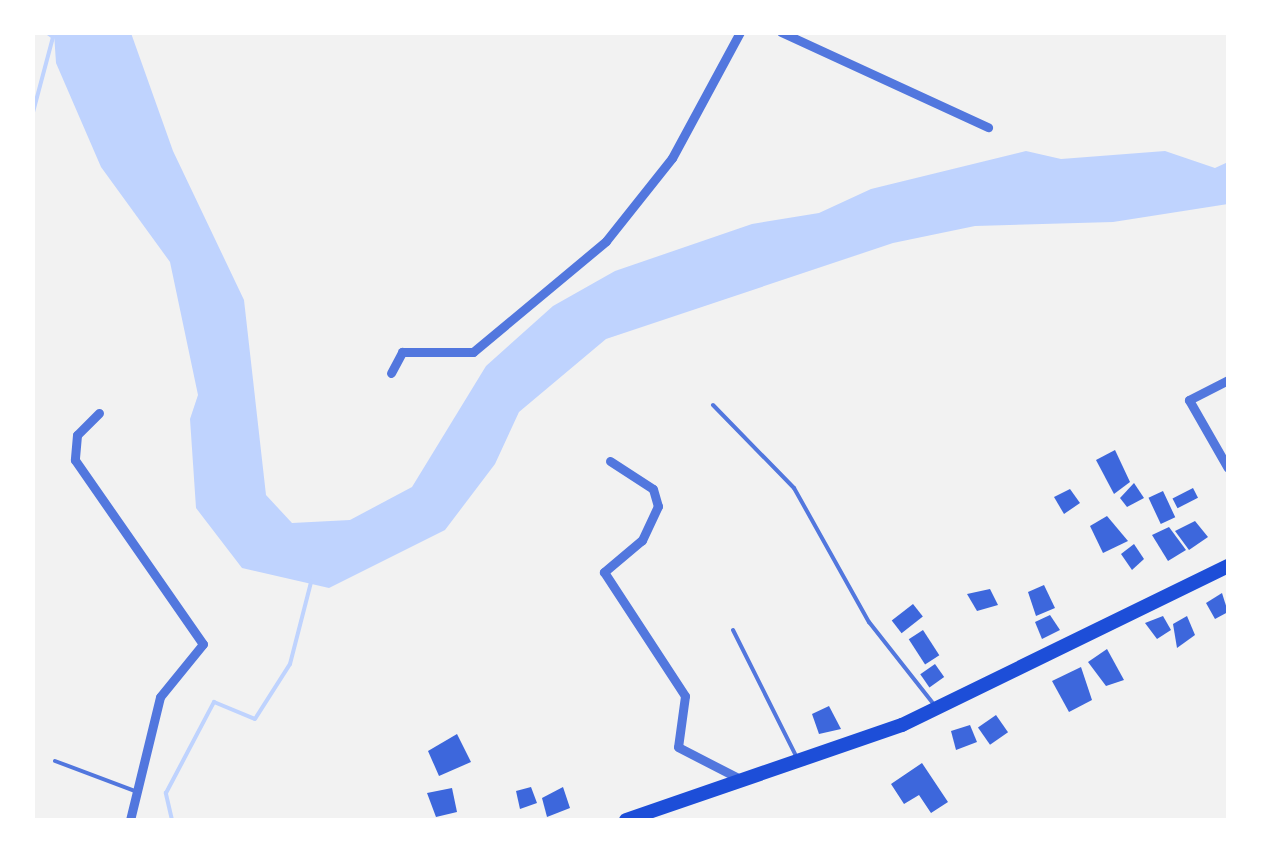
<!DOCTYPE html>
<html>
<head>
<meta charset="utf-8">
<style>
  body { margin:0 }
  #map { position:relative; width:1261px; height:853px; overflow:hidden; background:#f2f2f2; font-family:"Sofia Sans Condensed",sans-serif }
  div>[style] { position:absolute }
  .water>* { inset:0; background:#bfd3fe }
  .stream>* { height:4px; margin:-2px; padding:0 2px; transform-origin:2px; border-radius:2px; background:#bfd3fe }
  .building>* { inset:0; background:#3d67dc; transform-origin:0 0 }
  .service>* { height:4px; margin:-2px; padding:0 2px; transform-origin:2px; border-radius:2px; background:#5277de }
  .minor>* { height:9px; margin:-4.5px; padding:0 4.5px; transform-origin:4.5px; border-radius:4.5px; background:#5277de }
  .trunk>* { height:14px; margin:-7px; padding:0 7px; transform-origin:7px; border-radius:7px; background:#1d4ed8 }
  span { translate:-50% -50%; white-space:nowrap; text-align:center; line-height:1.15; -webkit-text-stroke:9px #fff; paint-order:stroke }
  .frame { position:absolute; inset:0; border:35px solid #fff; pointer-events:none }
</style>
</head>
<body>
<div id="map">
  <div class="water">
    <i style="clip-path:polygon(54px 33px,131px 33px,173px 151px,244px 300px,266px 495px,292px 523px,350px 520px,412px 487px,486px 366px,553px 306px,615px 271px,752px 224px,819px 213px,871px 189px,1026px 151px,1061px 159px,1165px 151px,1215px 168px,1228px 162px,1228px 204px,1113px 222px,975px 226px,893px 243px,606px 339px,519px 412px,495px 464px,445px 530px,329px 588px,242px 568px,196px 508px,190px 419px,198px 395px,170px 262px,101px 167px,56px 63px)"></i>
  </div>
  <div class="stream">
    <i style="left:32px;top:116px;width:82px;rotate:-75.1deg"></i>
    <i style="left:53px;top:37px;width:9px;rotate:-144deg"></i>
    <i style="left:172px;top:820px;width:28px;rotate:-103deg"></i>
    <i style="left:166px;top:793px;width:103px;rotate:-62.2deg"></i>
    <i style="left:214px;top:702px;width:44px;rotate:22.5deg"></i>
    <i style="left:255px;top:719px;width:65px;rotate:-57.5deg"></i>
    <i style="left:290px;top:664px;width:85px;rotate:-75.6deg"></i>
  </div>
  <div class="building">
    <i style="clip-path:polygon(1115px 450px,1130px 482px,1114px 494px,1096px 460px)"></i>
    <i style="clip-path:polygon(1134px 483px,1144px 498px,1127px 507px,1120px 498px)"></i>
    <i style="left:1193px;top:488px;width:11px;height:23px;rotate:63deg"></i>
    <i style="clip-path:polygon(1070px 489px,1080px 503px,1064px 514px,1054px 497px)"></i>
    <i style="left:1163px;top:491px;width:29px;height:16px;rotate:65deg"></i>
    <i style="clip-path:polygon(1107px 516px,1128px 541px,1103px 553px,1090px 526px)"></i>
    <i style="clip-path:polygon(1195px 521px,1208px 537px,1189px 550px,1175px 531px)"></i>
    <i style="clip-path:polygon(1169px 527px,1186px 550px,1168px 561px,1152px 535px)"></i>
    <i style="clip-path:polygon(1134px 544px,1144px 559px,1132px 570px,1121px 554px)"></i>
    <i style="clip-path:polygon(1044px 585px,1055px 608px,1036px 616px,1028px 592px)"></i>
    <i style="clip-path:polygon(990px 589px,998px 605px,977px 611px,967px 594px)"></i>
    <i style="clip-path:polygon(1222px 593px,1228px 612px,1215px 619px,1206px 603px)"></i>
    <i style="left:913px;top:604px;width:16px;height:27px;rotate:52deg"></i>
    <i style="clip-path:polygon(1050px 615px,1060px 630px,1042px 639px,1035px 622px)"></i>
    <i style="clip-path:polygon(1163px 616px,1171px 630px,1157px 639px,1145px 623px)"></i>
    <i style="clip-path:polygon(1187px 616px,1195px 635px,1177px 648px,1173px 624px)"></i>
    <i style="left:923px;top:630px;width:30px;height:17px;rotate:57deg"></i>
    <i style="clip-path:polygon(1107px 649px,1124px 680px,1106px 686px,1088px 662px)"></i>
    <i style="left:935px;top:664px;width:16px;height:18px;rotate:55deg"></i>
    <i style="clip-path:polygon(1081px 667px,1092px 700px,1069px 712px,1052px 681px)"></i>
    <i style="clip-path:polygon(829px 706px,841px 729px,819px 734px,812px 714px)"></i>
    <i style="left:996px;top:715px;width:21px;height:22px;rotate:55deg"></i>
    <i style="clip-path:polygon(970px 725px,977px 742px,956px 750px,951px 731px)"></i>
    <i style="clip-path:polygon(457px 734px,471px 762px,439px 776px,428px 751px)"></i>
    <i style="clip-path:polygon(922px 763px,948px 802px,931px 813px,919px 795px,904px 804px,891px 784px)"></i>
    <i style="clip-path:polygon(531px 787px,537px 803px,520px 809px,516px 791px)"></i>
    <i style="clip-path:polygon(563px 787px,570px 808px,547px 817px,542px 798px)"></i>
    <i style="clip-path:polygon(452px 788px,457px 812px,436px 817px,427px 793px)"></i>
  </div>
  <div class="service">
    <i style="left:713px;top:405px;width:116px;rotate:45.7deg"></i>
    <i style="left:794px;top:488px;width:154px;rotate:60.8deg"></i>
    <i style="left:869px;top:622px;width:107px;rotate:51.8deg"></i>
    <i style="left:733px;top:630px;width:141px;rotate:63.4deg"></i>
    <i style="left:55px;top:761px;width:85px;rotate:20.6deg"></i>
  </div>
  <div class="minor">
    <i style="left:781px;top:32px;width:228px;rotate:24.7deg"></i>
    <i style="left:391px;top:373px;width:24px;rotate:-62deg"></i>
    <i style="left:402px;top:352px;width:71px"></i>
    <i style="left:473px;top:352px;width:173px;rotate:-39.8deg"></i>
    <i style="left:606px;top:241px;width:106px;rotate:-51.5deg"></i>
    <i style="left:672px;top:158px;width:143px;rotate:-61.6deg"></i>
    <i style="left:1228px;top:380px;width:44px;rotate:152.9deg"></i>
    <i style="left:1189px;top:400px;width:78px;rotate:60.2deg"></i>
    <i style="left:99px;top:413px;width:31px;rotate:135deg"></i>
    <i style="left:77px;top:435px;width:25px;rotate:95deg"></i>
    <i style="left:75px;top:460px;width:224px;rotate:55.2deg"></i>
    <i style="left:203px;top:644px;width:68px;rotate:129.1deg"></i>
    <i style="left:160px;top:697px;width:127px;rotate:103.7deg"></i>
    <i style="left:610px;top:461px;width:51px;rotate:33.1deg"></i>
    <i style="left:653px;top:489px;width:18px;rotate:74deg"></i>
    <i style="left:658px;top:506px;width:38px;rotate:115deg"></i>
    <i style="left:642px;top:540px;width:50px;rotate:139.9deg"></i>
    <i style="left:604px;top:572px;width:148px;rotate:56.8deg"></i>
    <i style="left:685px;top:696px;width:51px;rotate:97.8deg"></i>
    <i style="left:678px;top:747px;width:70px;rotate:27.3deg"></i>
  </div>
  <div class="trunk">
    <i style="left:626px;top:820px;width:292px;rotate:-19deg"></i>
    <i style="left:902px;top:725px;width:363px;rotate:-26deg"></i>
  </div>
  <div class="frame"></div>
</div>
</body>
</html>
